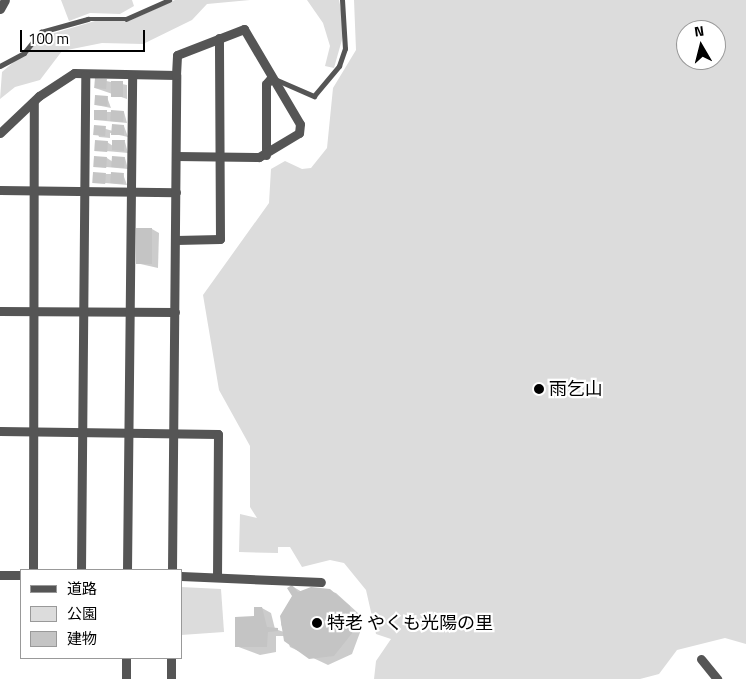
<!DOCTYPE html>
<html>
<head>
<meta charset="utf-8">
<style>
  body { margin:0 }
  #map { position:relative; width:746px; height:679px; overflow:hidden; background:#fff; font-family:"Titillium Web","Noto Sans JP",sans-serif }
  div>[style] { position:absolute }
  .green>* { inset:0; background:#dcdcdc }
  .shadow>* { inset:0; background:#0003 }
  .building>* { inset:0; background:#c4c4c4; transform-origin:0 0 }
  .lane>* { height:4.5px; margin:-2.25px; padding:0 2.25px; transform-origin:2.25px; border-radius:2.25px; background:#555 }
  .street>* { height:9px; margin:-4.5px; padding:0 4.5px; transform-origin:4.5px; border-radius:4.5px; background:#555 }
  .dots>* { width:14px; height:14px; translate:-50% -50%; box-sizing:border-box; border:2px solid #fff; border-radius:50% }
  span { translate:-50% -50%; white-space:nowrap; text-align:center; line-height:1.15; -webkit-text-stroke:4.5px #fff; paint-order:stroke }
  .poi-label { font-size:18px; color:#000 }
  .left { translate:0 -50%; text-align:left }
  .legend { position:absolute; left:20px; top:569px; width:162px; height:90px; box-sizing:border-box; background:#fff; border:1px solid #999; margin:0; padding:6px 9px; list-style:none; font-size:15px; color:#000 }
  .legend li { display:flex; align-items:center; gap:10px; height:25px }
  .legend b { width:25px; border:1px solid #999 }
  .north { position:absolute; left:676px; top:20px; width:50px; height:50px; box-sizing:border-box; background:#fff; border:1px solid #999; border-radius:50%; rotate:352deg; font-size:14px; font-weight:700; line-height:20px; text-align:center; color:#000 }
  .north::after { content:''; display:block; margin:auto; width:18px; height:22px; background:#000; clip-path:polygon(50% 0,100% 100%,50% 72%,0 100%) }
  .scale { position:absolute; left:20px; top:30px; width:125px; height:22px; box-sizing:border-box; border:2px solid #000; border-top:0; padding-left:6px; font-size:15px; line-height:18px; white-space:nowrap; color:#000; -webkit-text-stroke:4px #fff; paint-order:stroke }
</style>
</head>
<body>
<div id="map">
  <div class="green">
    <i style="clip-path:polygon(61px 0,132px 0,134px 6px,120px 14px,90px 13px,69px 21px)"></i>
    <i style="clip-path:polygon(175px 0,250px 0,207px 4px,192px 20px,143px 44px,102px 43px,62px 51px,40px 80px,15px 87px,0 99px,2px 72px,44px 36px,95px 21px,129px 21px)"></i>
    <i style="clip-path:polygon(307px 0,339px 0,345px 29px,334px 68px,325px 66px,330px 46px,323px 23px)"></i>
    <i style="clip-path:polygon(evenodd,354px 0,746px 0,746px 644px,725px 638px,677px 650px,659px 674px,640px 679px,374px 679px,376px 661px,391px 639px,376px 634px,366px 590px,344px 563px,330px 560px,302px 567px,290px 547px,278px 547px,278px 553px,239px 552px,240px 514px,257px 518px,250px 507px,250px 446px,219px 390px,203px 295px,269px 203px,271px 169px,285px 161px,302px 169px,311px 168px,327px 148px,333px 88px,356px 50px,354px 0,686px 30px,716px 30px,716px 60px,686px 60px,686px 30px)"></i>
    <i style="clip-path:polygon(181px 587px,221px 589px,224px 632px,181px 635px)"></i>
  </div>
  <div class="shadow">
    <i style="clip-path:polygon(96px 79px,127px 85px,127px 99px,95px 88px)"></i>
    <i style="clip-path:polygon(107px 97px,111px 108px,96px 105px)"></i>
    <i style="clip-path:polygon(107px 112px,124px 112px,127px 123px,95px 120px)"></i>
    <i style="clip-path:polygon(95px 126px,113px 131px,113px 126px,124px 126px,128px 137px,110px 133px,110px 138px,99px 137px)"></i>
    <i style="clip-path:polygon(107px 142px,113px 146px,125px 142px,128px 153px,95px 150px)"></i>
    <i style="clip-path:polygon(107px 158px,113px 162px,125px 158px,128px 169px,95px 166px)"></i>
    <i style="clip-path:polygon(106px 174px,123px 174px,127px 185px,94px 182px)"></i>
    <i style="clip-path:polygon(152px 229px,159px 233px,158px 268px,136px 263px)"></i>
    <i style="clip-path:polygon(292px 586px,302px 592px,318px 588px,336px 593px,358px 613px,362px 627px,352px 654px,328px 665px,290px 647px,286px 636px,276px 636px,276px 652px,260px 655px,236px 646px,262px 608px,271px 613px,275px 629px,284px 632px,281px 624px,293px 596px)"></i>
  </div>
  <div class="building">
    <i style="left:95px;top:78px;width:12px;height:10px;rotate:5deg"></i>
    <i style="left:111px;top:81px;width:12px;height:16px"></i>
    <i style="left:95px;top:95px;width:13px;height:10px;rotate:4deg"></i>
    <i style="left:94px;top:110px;width:13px;height:10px"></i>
    <i style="left:111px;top:110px;width:13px;height:11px;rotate:4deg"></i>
    <i style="clip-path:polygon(112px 124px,124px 125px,124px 135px,111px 135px)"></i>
    <i style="left:94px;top:125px;width:12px;height:10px;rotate:5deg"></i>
    <i style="left:95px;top:140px;width:13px;height:11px;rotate:4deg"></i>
    <i style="clip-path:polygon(112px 140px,125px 140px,124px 151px,112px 150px)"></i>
    <i style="left:94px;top:156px;width:13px;height:11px;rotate:4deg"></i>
    <i style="left:112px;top:156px;width:13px;height:11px;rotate:4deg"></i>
    <i style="left:93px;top:172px;width:13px;height:11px;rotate:4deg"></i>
    <i style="left:111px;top:172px;width:13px;height:11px;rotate:4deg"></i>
    <i style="left:136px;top:228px;width:16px;height:36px"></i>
    <i style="clip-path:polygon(292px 585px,298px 592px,311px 587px,330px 589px,350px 606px,353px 632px,334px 656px,309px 659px,284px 641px,280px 616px,292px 596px,287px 588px)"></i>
    <i style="clip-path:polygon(254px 607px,262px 607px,267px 627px,278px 628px,278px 631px,268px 632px,267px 647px,235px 647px,235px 617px,254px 616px)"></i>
  </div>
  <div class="lane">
    <i style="left:0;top:66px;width:27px;rotate:-28deg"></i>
    <i style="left:24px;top:53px;width:27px;rotate:-51deg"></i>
    <i style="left:41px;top:32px;width:49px;rotate:-15.5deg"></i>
    <i style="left:88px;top:19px;width:38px"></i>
    <i style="left:126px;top:19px;width:47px;rotate:-23.8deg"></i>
    <i style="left:275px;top:79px;width:43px;rotate:23.6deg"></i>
    <i style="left:314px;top:96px;width:39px;rotate:-50deg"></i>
    <i style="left:339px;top:66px;width:18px;rotate:-71deg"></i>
    <i style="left:345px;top:49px;width:49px;rotate:-93.5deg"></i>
  </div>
  <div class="street">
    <i style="left:0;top:9px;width:10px;rotate:-61deg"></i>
    <i style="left:0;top:133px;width:54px;rotate:-43.5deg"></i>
    <i style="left:39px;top:96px;width:42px;rotate:-33.3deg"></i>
    <i style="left:74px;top:73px;width:102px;rotate:1.1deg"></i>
    <i style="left:266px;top:155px;width:71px;rotate:-90deg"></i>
    <i style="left:266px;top:84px;width:8px;rotate:-50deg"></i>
    <i style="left:0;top:190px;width:176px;rotate:0.7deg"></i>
    <i style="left:176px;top:240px;width:44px;rotate:-1.3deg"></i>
    <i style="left:220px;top:239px;width:201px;rotate:-90.3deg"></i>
    <i style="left:0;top:311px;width:175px;rotate:0.3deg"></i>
    <i style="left:0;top:431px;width:218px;rotate:0.8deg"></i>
    <i style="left:218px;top:434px;width:143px;rotate:90.4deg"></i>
    <i style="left:33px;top:570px;width:467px;rotate:-89.9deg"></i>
    <i style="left:81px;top:570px;width:495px;rotate:-89.5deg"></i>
    <i style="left:127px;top:570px;width:495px;rotate:-89.4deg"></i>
    <i style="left:172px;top:570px;width:495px;rotate:-89.5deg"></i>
    <i style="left:176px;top:75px;width:20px;rotate:-87deg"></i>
    <i style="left:177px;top:55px;width:72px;rotate:-21.2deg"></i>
    <i style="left:244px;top:29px;width:110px;rotate:59.5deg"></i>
    <i style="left:300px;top:124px;width:9px;rotate:96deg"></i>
    <i style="left:299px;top:133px;width:47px;rotate:149deg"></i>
    <i style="left:259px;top:157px;width:83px;rotate:-179.3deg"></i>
    <i style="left:0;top:575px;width:21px"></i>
    <i style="left:181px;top:576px;width:140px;rotate:2.5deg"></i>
    <i style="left:701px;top:659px;width:26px;rotate:51deg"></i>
    <i style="left:126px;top:679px;width:21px;rotate:-90deg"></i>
    <i style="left:171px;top:679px;width:21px;rotate:-90deg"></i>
  </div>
  <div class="dots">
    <i style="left:539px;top:389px;background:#000"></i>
    <i style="left:317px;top:623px;background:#000"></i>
  </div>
  <div class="poi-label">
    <span class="left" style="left:549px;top:389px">雨乞山</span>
    <span class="left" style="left:327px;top:623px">特老 やくも光陽の里</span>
  </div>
  <ul class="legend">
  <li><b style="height:6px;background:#555"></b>道路</li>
  <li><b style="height:14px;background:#dcdcdc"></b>公園</li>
  <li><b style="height:14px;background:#c4c4c4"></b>建物</li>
  </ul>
  <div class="north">N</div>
  <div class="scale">100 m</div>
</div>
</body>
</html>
